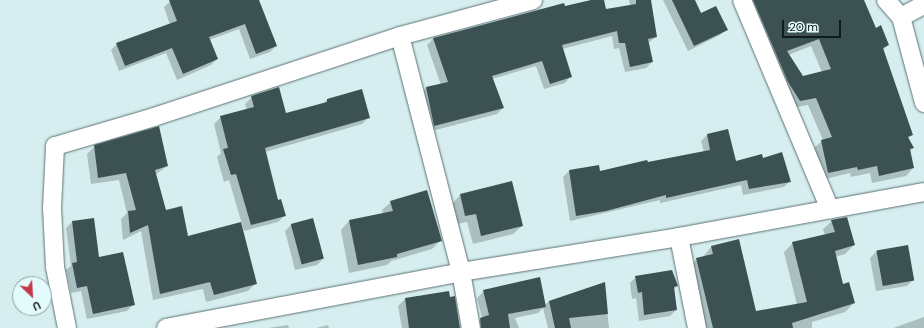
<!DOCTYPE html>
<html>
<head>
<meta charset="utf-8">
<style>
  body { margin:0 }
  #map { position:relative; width:924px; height:328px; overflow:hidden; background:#d6eef0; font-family:"DM Sans",sans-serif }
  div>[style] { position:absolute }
  .shadow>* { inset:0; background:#0003 }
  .building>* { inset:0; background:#3c5152; transform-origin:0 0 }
  .roads { filter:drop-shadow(0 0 1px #5c7172) drop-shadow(0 0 1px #5c7172) }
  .minor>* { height:18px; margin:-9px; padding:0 9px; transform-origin:9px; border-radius:9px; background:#fff }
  span { translate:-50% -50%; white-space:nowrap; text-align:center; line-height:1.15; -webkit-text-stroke:4px #e3fbfd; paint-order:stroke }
  .north { position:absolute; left:12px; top:276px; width:40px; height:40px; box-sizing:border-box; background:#e3fbfd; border:1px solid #8fa1a3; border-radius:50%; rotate:155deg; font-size:11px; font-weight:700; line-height:16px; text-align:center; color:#121b1c }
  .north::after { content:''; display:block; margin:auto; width:14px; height:18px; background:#c73748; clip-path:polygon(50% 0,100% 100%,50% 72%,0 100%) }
  .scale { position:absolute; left:782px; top:20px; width:59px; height:18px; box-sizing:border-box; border:2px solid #121b1c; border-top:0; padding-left:5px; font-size:12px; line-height:14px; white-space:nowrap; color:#121b1c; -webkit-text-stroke:3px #e3fbfd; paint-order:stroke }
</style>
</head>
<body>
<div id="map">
  <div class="shadow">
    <i style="clip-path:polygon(172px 0,245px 0,276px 46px,270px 52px,250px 59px,239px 29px,209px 40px,217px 59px,211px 65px,177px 80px,166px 53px,119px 71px,111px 50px,117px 44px,170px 25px,164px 7px)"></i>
    <i style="clip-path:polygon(596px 0,603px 0,605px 10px,630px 6px,629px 0,650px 0,656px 37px,648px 43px,652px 62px,646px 68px,625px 72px,619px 48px,614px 49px,612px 36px,562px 49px,571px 76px,565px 83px,544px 89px,536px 66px,492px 79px,503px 108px,497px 114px,428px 132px,420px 94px,426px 88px,441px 85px,427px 45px,433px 39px)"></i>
    <i style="clip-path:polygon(663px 0,694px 0,700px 14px,727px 29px,720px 35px,688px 51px)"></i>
    <i style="clip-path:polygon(evenodd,741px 0,863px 0,875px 29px,888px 45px,883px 50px,911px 134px,908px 138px,913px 148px,910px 151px,913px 168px,906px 176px,872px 183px,870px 173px,851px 177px,850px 173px,821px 180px,814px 148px,823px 140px,808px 105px,792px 108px,741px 0,811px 46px,822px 72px,802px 77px,788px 55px,811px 46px)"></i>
    <i style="clip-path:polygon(252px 97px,285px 114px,323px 104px,327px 100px,369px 117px,362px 124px,265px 152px,278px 201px,285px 215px,278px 222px,244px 231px,229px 180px,224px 182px,217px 157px,221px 153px,214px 124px,221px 117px,247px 110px,245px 104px)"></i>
    <i style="clip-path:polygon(728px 130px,735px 162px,762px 159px,790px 181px,784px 187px,743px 195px,741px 185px,660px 203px,660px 200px,570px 221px,563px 177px,569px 171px,598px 166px,599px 172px,704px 152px,701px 141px,707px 135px)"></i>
    <i style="clip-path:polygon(95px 146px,167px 166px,155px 175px,165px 211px,187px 237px,255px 284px,248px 291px,206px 302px,203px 289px,153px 300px,141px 231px,123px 240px,121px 219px,127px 213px,119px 180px,91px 184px,87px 154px)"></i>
    <i style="clip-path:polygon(460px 195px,522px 226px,513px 234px,473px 244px,467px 222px,457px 224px,452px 204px)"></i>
    <i style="clip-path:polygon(391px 202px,441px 240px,432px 249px,391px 261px,387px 265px,349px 273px,341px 230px,349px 221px,383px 214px,382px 210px)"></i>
    <i style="clip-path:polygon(312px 219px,323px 259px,317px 265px,295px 270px,285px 231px,291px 225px)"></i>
    <i style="clip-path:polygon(832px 221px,854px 245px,845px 254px,835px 257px,842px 285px,854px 303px,845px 312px,812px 322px,812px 328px,702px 328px,688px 267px,697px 259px,703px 257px,711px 247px,738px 240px,755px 312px,797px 305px,784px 252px,793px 243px,825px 235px,823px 229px)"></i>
    <i style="clip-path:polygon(72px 222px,134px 304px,127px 311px,87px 319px,81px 291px,71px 293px,66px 270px,71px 266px,66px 228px)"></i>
    <i style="clip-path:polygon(877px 251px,913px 280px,907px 286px,876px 291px,870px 258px)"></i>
    <i style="clip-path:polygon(636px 277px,677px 286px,674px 289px,676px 310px,670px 316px,639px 321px,636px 298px,632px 299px,630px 283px)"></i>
    <i style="clip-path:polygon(604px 283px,609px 328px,548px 328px,543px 308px,538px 313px,515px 318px,519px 328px,474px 328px,482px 318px,477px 298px,484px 291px,544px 306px,549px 301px)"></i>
    <i style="clip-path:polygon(448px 292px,449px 299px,454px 298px,460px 328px,402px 328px,398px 306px,405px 299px)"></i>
    <i style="clip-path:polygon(924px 317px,924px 328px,894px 328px,896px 327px)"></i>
    <i style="clip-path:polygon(288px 325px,289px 328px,268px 328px)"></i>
    <i style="clip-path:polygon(328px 325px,329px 328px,316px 328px)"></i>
  </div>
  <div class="building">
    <i style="clip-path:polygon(169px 0,259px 0,277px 46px,256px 54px,245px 24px,209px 37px,218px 59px,183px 74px,172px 48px,125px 66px,116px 43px,177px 21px)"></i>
    <i style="clip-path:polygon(591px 0,604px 0,606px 9px,636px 4px,636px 0,651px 0,657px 37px,648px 39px,653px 62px,630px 67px,625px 43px,619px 43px,617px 31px,562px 45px,572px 77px,550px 84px,542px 61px,492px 76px,504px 108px,434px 126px,426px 87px,448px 82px,433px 38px,564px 3px,565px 6px)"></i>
    <i style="clip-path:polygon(672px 0,695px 0,701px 13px,716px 6px,728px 30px,694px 46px)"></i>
    <i style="clip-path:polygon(evenodd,753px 0,864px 0,876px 28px,881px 25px,889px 45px,883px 48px,913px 135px,908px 137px,914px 148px,910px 149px,914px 168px,879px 176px,877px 166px,858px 170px,857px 167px,828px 173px,821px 140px,832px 137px,816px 98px,800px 101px,788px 82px,753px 0,819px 39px,831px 69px,803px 76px,787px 51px,819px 39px)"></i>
    <i style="clip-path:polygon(279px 87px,286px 113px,327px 102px,327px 99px,362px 89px,370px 118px,265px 148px,278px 200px,281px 199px,286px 216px,251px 225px,236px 174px,231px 175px,223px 149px,228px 148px,220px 116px,254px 107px,251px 96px)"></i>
    <i style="clip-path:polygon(159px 126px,168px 166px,155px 170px,166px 210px,182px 206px,188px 236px,241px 222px,257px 284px,214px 295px,210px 282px,160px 294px,148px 225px,130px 233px,128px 211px,136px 210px,126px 173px,98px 178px,94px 145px)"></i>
    <i style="clip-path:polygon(728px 129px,736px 161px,762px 154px,763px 158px,782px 152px,791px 182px,749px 189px,747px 180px,666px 198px,666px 195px,606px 211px,576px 216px,569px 170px,599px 165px,600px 171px,647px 160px,648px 162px,710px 150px,707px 134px)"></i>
    <i style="clip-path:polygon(512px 181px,523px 226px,481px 236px,476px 214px,465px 216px,460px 194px)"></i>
    <i style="clip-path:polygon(427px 190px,442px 241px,397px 254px,397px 257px,358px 265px,349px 220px,393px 211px,390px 201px)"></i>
    <i style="clip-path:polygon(847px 217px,855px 245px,835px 251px,843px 284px,849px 282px,855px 303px,792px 323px,793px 328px,713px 328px,696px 258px,713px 254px,711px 246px,739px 239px,756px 311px,807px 302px,792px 242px,835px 232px,831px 220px)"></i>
    <i style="clip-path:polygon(94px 218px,99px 257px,123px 252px,135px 305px,93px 314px,87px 286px,77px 288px,72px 263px,77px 262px,72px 221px)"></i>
    <i style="left:313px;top:218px;width:42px;height:23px;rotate:75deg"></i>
    <i style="left:908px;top:245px;width:36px;height:32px;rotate:80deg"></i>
    <i style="clip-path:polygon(672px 270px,678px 286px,674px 287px,677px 310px,644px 315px,642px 292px,638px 293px,635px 276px)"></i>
    <i style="clip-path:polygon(540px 277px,546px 307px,508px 314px,510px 328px,481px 328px,480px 318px,489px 315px,483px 290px)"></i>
    <i style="clip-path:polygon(605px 282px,608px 314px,569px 318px,571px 328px,555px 328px,549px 301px)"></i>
    <i style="clip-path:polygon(449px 291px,450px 297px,455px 296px,460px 328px,409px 328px,405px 298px)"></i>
  </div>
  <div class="roads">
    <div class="minor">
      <i style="left:742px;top:0;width:227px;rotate:67.2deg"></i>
      <i style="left:886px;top:0;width:23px;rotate:49deg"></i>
      <i style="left:901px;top:17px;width:89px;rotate:75deg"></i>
      <i style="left:901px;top:17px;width:26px;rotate:-28deg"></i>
      <i style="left:400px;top:36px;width:244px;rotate:75.5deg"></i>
      <i style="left:461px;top:272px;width:57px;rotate:79.9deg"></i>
      <i style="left:679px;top:237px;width:93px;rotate:78.8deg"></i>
      <i style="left:67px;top:328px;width:62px;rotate:-101.1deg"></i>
      <i style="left:55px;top:267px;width:59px;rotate:-92.9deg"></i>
      <i style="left:52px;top:208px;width:62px;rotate:-87.2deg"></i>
      <i style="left:55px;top:146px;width:103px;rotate:-16.3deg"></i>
      <i style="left:154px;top:117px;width:259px;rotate:-18.2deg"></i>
      <i style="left:400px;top:36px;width:138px;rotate:-15.1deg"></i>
      <i style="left:166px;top:328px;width:300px;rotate:-10.7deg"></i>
      <i style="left:461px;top:272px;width:221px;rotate:-9.1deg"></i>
      <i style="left:679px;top:237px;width:249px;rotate:-10.4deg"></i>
    </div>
  </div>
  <div class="north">U</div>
  <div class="scale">20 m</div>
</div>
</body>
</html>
